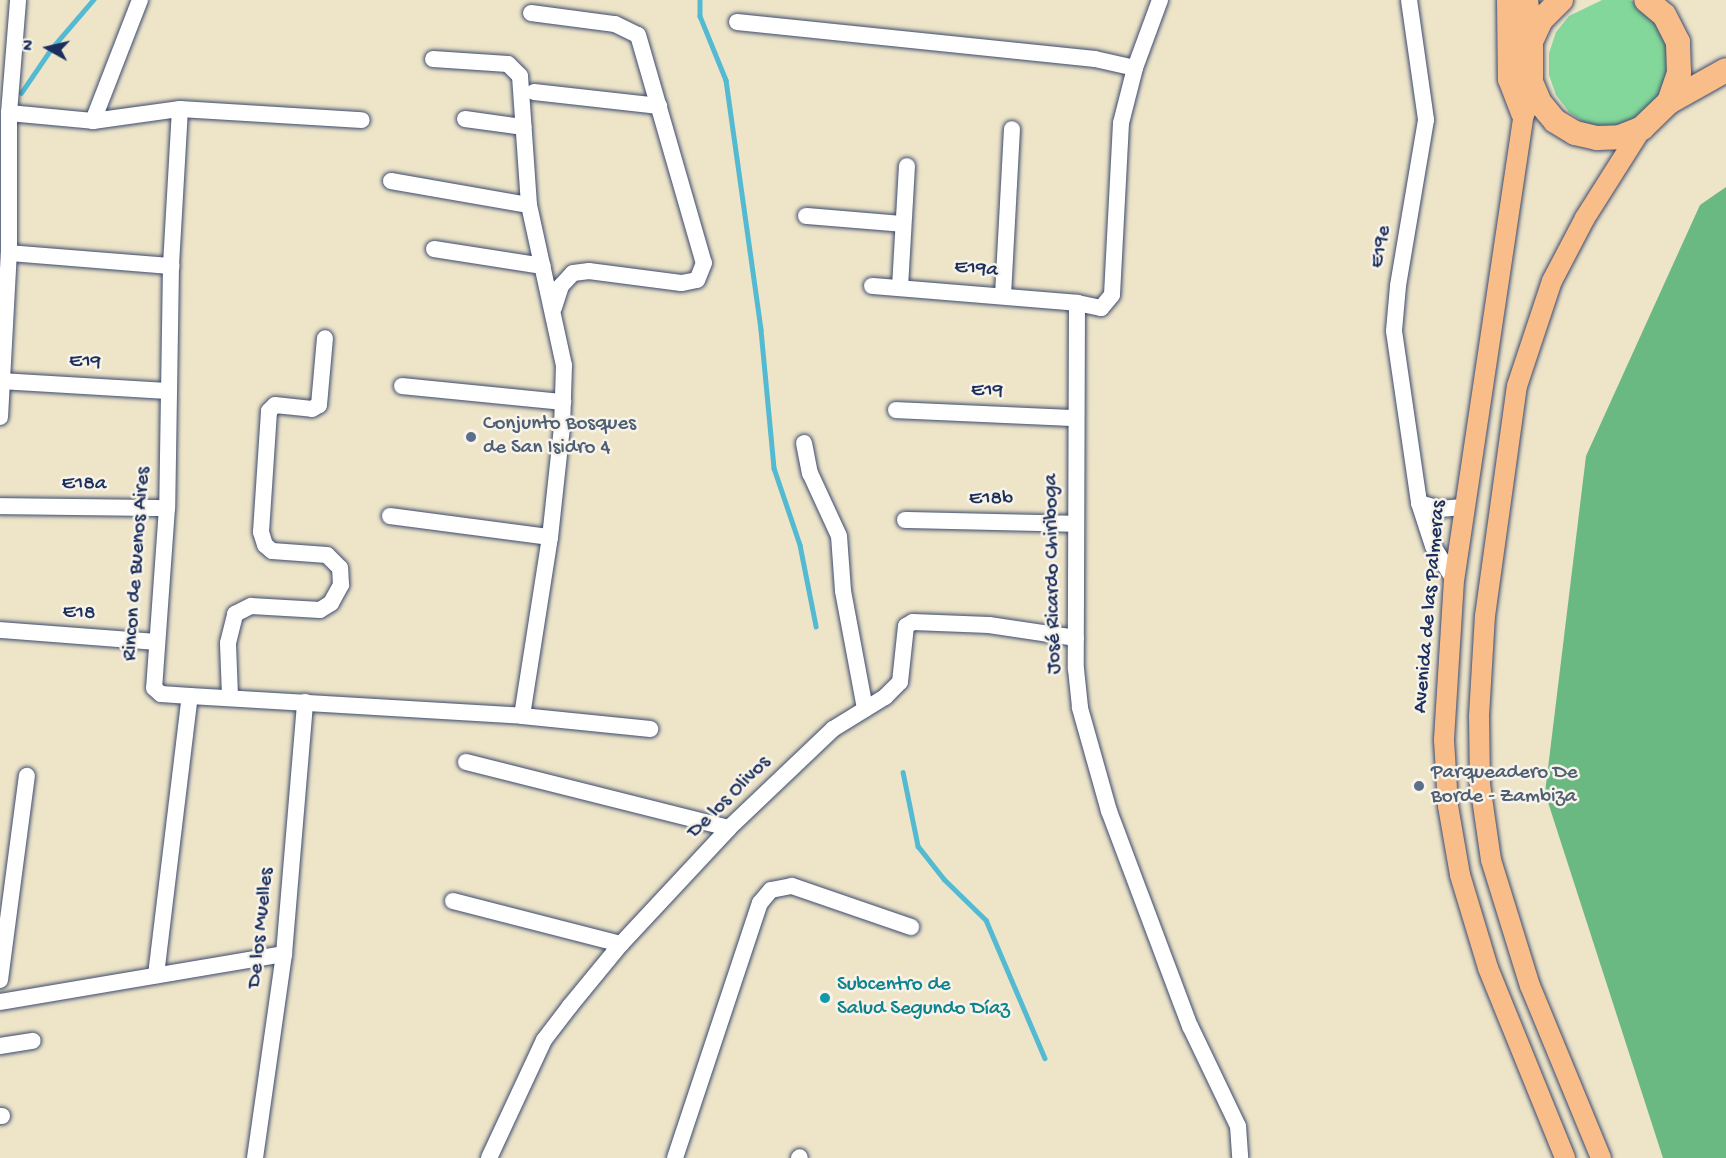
<!DOCTYPE html>
<html>
<head>
<meta charset="utf-8">
<style>
  body { margin:0 }
  #map { position:relative; width:1726px; height:1158px; overflow:hidden; background:#eee5c9; font-family:"Gochi Hand",sans-serif }
  div>[style] { position:absolute }
  .green>* { inset:0; background:#83d79a }
  .forest>* { inset:0; background:#6ab882 }
  .stream>* { height:4.5px; margin:-2.25px; padding:0 2.25px; transform-origin:2.25px; border-radius:2.25px; background:#54bad2 }
  .roads { filter:drop-shadow(0 0 2px #3b4a6e) drop-shadow(0 0 2px #3b4a6e) }
  .minor>* { height:16px; margin:-8px; padding:0 8px; transform-origin:8px; border-radius:8px; background:#fff }
  .major>* { height:20px; margin:-10px; padding:0 10px; transform-origin:10px; border-radius:10px; background:#f8bd89 }
  .highway>* { height:24px; margin:-12px; padding:0 12px; transform-origin:12px; border-radius:12px; background:#f8bd89 }
  .dots>* { width:16px; height:16px; translate:-50% -50%; box-sizing:border-box; border:3px solid #f7f3e8; border-radius:50% }
  span { translate:-50% -50%; white-space:nowrap; text-align:center; line-height:1.15; -webkit-text-stroke:5px #f7f3e8; paint-order:stroke }
  .street-label { font-size:21px; color:#1b2f5e }
  .service-label { font-size:21px; color:#4e5e75 }
  .left { translate:0 -50%; text-align:left }
  .culture-label { font-size:21px; color:#0d838f }
  .north { position:absolute; left:18px; top:18px; width:60px; height:60px; -webkit-text-stroke:4px #f7f3e8; paint-order:stroke; rotate:278deg; font-size:16px; font-weight:700; line-height:24px; text-align:center; color:#1b2f5e }
  .north::after { content:''; display:block; margin:auto; width:21px; height:27px; background:#1b2f5e; clip-path:polygon(50% 0,100% 100%,50% 72%,0 100%) }
</style>
</head>
<body>
<div id="map">
  <div class="green">
    <i style="clip-path:polygon(1602px 0,1630px 0,1649px 9px,1678px 64px,1648px 119px,1607px 129px,1586px 124px,1569px 112px,1556px 95px,1549px 75px,1549px 53px,1556px 32px,1569px 16px)"></i>
  </div>
  <div class="forest">
    <i style="clip-path:polygon(1726px 187px,1726px 1158px,1663px 1158px,1545px 793px,1586px 456px,1700px 205px)"></i>
  </div>
  <div class="stream">
    <i style="left:700px;top:0;width:16px;rotate:90deg"></i>
    <i style="left:700px;top:16px;width:69px;rotate:67.9deg"></i>
    <i style="left:726px;top:80px;width:252px;rotate:82deg"></i>
    <i style="left:761px;top:330px;width:139px;rotate:84.6deg"></i>
    <i style="left:774px;top:468px;width:81px;rotate:71.3deg"></i>
    <i style="left:800px;top:545px;width:83px;rotate:78.8deg"></i>
    <i style="left:21px;top:93px;width:53px;rotate:-55.7deg"></i>
    <i style="left:51px;top:49px;width:65px;rotate:-49.4deg"></i>
    <i style="left:903px;top:772px;width:76px;rotate:78.5deg"></i>
    <i style="left:918px;top:846px;width:42px;rotate:51.8deg"></i>
    <i style="left:944px;top:879px;width:59px;rotate:44.3deg"></i>
    <i style="left:986px;top:920px;width:150px;rotate:66.9deg"></i>
  </div>
  <div class="roads">
    <div class="minor">
      <i style="left:1160px;top:0;width:72px;rotate:110.2deg"></i>
      <i style="left:1135px;top:68px;width:57px;rotate:104.3deg"></i>
      <i style="left:1121px;top:123px;width:172px;rotate:93deg"></i>
      <i style="left:1112px;top:295px;width:17px;rotate:130deg"></i>
      <i style="left:1101px;top:308px;width:25px;rotate:-168deg"></i>
      <i style="left:1077px;top:303px;width:366px;rotate:90.2deg"></i>
      <i style="left:1076px;top:669px;width:39px;rotate:84deg"></i>
      <i style="left:1080px;top:708px;width:107px;rotate:74.3deg"></i>
      <i style="left:1109px;top:811px;width:230px;rotate:69.4deg"></i>
      <i style="left:1190px;top:1026px;width:111px;rotate:64.4deg"></i>
      <i style="left:1238px;top:1126px;width:32px;rotate:86deg"></i>
      <i style="left:1409px;top:0;width:121px;rotate:81.9deg"></i>
      <i style="left:1426px;top:120px;width:168px;rotate:99.6deg"></i>
      <i style="left:1398px;top:286px;width:45px;rotate:95.1deg"></i>
      <i style="left:1394px;top:331px;width:174px;rotate:81.7deg"></i>
      <i style="left:1419px;top:503px;width:45px;rotate:72deg"></i>
      <i style="left:1433px;top:546px;width:40px;rotate:58deg"></i>
      <i style="left:531px;top:13px;width:85px;rotate:7.5deg"></i>
      <i style="left:615px;top:24px;width:25px;rotate:26deg"></i>
      <i style="left:638px;top:35px;width:237px;rotate:73.9deg"></i>
      <i style="left:704px;top:263px;width:18px;rotate:112deg"></i>
      <i style="left:697px;top:280px;width:16px;rotate:169deg"></i>
      <i style="left:681px;top:283px;width:93px;rotate:-172.6deg"></i>
      <i style="left:589px;top:271px;width:16px;rotate:173deg"></i>
      <i style="left:573px;top:273px;width:18px;rotate:133deg"></i>
      <i style="left:561px;top:286px;width:23px;rotate:108deg"></i>
      <i style="left:737px;top:22px;width:360px;rotate:5.9deg"></i>
      <i style="left:1095px;top:59px;width:41px;rotate:12.7deg"></i>
      <i style="left:433px;top:59px;width:75px;rotate:3.8deg"></i>
      <i style="left:508px;top:64px;width:17px;rotate:45deg"></i>
      <i style="left:520px;top:76px;width:129px;rotate:86deg"></i>
      <i style="left:529px;top:205px;width:164px;rotate:77.7deg"></i>
      <i style="left:564px;top:365px;width:62px;rotate:91.8deg"></i>
      <i style="left:562px;top:427px;width:111px;rotate:96.2deg"></i>
      <i style="left:550px;top:537px;width:181px;rotate:98.9deg"></i>
      <i style="left:534px;top:92px;width:126px;rotate:6.4deg"></i>
      <i style="left:180px;top:109px;width:157px;rotate:93.3deg"></i>
      <i style="left:171px;top:266px;width:242px;rotate:90.9deg"></i>
      <i style="left:167px;top:508px;width:180px;rotate:94.1deg"></i>
      <i style="left:154px;top:688px;width:9px;rotate:41deg"></i>
      <i style="left:161px;top:694px;width:29px;rotate:4deg"></i>
      <i style="left:190px;top:696px;width:333px;rotate:3.4deg"></i>
      <i style="left:522px;top:716px;width:129px;rotate:5.8deg"></i>
      <i style="left:9px;top:113px;width:84px;rotate:5.4deg"></i>
      <i style="left:93px;top:121px;width:88px;rotate:-7.9deg"></i>
      <i style="left:180px;top:109px;width:182px;rotate:3.5deg"></i>
      <i style="left:465px;top:119px;width:59px;rotate:7.9deg"></i>
      <i style="left:93px;top:121px;width:130px;rotate:-68.8deg"></i>
      <i style="left:391px;top:181px;width:140px;rotate:9.9deg"></i>
      <i style="left:806px;top:216px;width:97px;rotate:4.7deg"></i>
      <i style="left:434px;top:249px;width:110px;rotate:8.9deg"></i>
      <i style="left:9px;top:253px;width:163px;rotate:4.6deg"></i>
      <i style="left:872px;top:286px;width:206px;rotate:4.7deg"></i>
      <i style="left:900px;top:287px;width:121px;rotate:-86.7deg"></i>
      <i style="left:1003px;top:295px;width:166px;rotate:-86.9deg"></i>
      <i style="left:0;top:381px;width:168px;rotate:3.4deg"></i>
      <i style="left:402px;top:386px;width:162px;rotate:5.7deg"></i>
      <i style="left:896px;top:410px;width:179px;rotate:2.6deg"></i>
      <i style="left:0;top:417px;width:164px;rotate:-86.9deg"></i>
      <i style="left:9px;top:253px;width:140px;rotate:-90deg"></i>
      <i style="left:9px;top:113px;width:113px;rotate:-85.4deg"></i>
      <i style="left:804px;top:443px;width:31px;rotate:79deg"></i>
      <i style="left:810px;top:473px;width:69px;rotate:65.3deg"></i>
      <i style="left:839px;top:536px;width:55px;rotate:85.8deg"></i>
      <i style="left:843px;top:591px;width:120px;rotate:79.4deg"></i>
      <i style="left:1419px;top:503px;width:22px;rotate:16deg"></i>
      <i style="left:1440px;top:509px;width:23px;rotate:-5deg"></i>
      <i style="left:0;top:506px;width:167px;rotate:0.7deg"></i>
      <i style="left:390px;top:516px;width:161px;rotate:7.5deg"></i>
      <i style="left:905px;top:520px;width:170px;rotate:1.3deg"></i>
      <i style="left:0;top:630px;width:156px;rotate:4.4deg"></i>
      <i style="left:230px;top:696px;width:53px;rotate:-92.2deg"></i>
      <i style="left:228px;top:643px;width:30px;rotate:-76deg"></i>
      <i style="left:235px;top:614px;width:18px;rotate:-27deg"></i>
      <i style="left:251px;top:606px;width:69px;rotate:3.3deg"></i>
      <i style="left:320px;top:610px;width:13px;rotate:-32deg"></i>
      <i style="left:331px;top:603px;width:21px;rotate:-61deg"></i>
      <i style="left:341px;top:585px;width:17px;rotate:-93deg"></i>
      <i style="left:340px;top:568px;width:18px;rotate:-135deg"></i>
      <i style="left:327px;top:555px;width:55px;rotate:-175.8deg"></i>
      <i style="left:272px;top:551px;width:9px;rotate:-139deg"></i>
      <i style="left:265px;top:545px;width:14px;rotate:-107deg"></i>
      <i style="left:261px;top:532px;width:121px;rotate:-86.2deg"></i>
      <i style="left:269px;top:411px;width:8px;rotate:-45deg"></i>
      <i style="left:275px;top:405px;width:37px;rotate:6deg"></i>
      <i style="left:312px;top:409px;width:8px;rotate:-30deg"></i>
      <i style="left:319px;top:405px;width:67px;rotate:-84.9deg"></i>
      <i style="left:466px;top:762px;width:271px;rotate:14.1deg"></i>
      <i style="left:453px;top:901px;width:173px;rotate:14.4deg"></i>
      <i style="left:156px;top:975px;width:281px;rotate:-83.1deg"></i>
      <i style="left:0;top:980px;width:206px;rotate:-82.5deg"></i>
      <i style="left:0;top:1002px;width:288px;rotate:-9.6deg"></i>
      <i style="left:0;top:1046px;width:33px;rotate:-9deg"></i>
      <i style="left:0;top:1116px;width:2px"></i>
      <i style="left:255px;top:1158px;width:206px;rotate:-81.9deg"></i>
      <i style="left:284px;top:954px;width:253px;rotate:-85.2deg"></i>
      <i style="left:489px;top:1158px;width:130px;rotate:-65deg"></i>
      <i style="left:544px;top:1040px;width:43px;rotate:-52.6deg"></i>
      <i style="left:570px;top:1006px;width:80px;rotate:-50.6deg"></i>
      <i style="left:621px;top:944px;width:158px;rotate:-47deg"></i>
      <i style="left:729px;top:828px;width:144px;rotate:-43.6deg"></i>
      <i style="left:833px;top:729px;width:61px;rotate:-31.6deg"></i>
      <i style="left:885px;top:697px;width:21px;rotate:-45deg"></i>
      <i style="left:900px;top:682px;width:56px;rotate:-83.9deg"></i>
      <i style="left:906px;top:626px;width:8px;rotate:-30deg"></i>
      <i style="left:913px;top:622px;width:76px;rotate:2.3deg"></i>
      <i style="left:989px;top:625px;width:88px;rotate:8.5deg"></i>
      <i style="left:675px;top:1158px;width:269px;rotate:-71.6deg"></i>
      <i style="left:760px;top:903px;width:17px;rotate:-50deg"></i>
      <i style="left:771px;top:890px;width:21px;rotate:-11deg"></i>
      <i style="left:792px;top:886px;width:126px;rotate:19deg"></i>
      <i style="left:799px;top:1158px;width:1px;rotate:-45deg"></i>
    </div>
    <div class="major">
      <i style="left:1526px;top:99px;width:486px;rotate:98.5deg"></i>
      <i style="left:1454px;top:580px;width:160px;rotate:93.6deg"></i>
      <i style="left:1444px;top:740px;width:66px;rotate:86.5deg"></i>
      <i style="left:1448px;top:806px;width:70px;rotate:80.1deg"></i>
      <i style="left:1460px;top:875px;width:97px;rotate:73.2deg"></i>
      <i style="left:1488px;top:968px;width:205px;rotate:67.9deg"></i>
      <i style="left:1601px;top:1158px;width:186px;rotate:-112.4deg"></i>
      <i style="left:1530px;top:986px;width:132px;rotate:-107.2deg"></i>
      <i style="left:1491px;top:860px;width:76px;rotate:-98.3deg"></i>
      <i style="left:1480px;top:785px;width:69px;rotate:-90.8deg"></i>
      <i style="left:1479px;top:716px;width:100px;rotate:-86.6deg"></i>
      <i style="left:1485px;top:616px;width:232px;rotate:-82.1deg"></i>
      <i style="left:1517px;top:386px;width:111px;rotate:-71.6deg"></i>
      <i style="left:1552px;top:281px;width:71px;rotate:-62.4deg"></i>
      <i style="left:1585px;top:218px;width:107px;rotate:-57.7deg"></i>
    </div>
    <div class="highway">
      <i style="left:1509px;top:0;width:79px;rotate:89.3deg"></i>
      <i style="left:1510px;top:79px;width:36px;rotate:69deg"></i>
      <i style="left:1526px;top:0;width:41px;rotate:83deg"></i>
      <i style="left:1561px;top:0;width:28px;rotate:135deg"></i>
      <i style="left:1541px;top:20px;width:23px;rotate:115deg"></i>
      <i style="left:1531px;top:41px;width:41px;rotate:90deg"></i>
      <i style="left:1531px;top:82px;width:23px;rotate:67deg"></i>
      <i style="left:1540px;top:103px;width:23px;rotate:50deg"></i>
      <i style="left:1555px;top:121px;width:23px;rotate:31deg"></i>
      <i style="left:1575px;top:133px;width:23px;rotate:13deg"></i>
      <i style="left:1597px;top:138px;width:23px;rotate:-2deg"></i>
      <i style="left:1620px;top:137px;width:24px;rotate:-22deg"></i>
      <i style="left:1642px;top:128px;width:37px;rotate:-44deg"></i>
      <i style="left:1669px;top:102px;width:31px;rotate:-71deg"></i>
      <i style="left:1679px;top:73px;width:31px;rotate:-92deg"></i>
      <i style="left:1678px;top:42px;width:30px;rotate:-117deg"></i>
      <i style="left:1664px;top:15px;width:23px;rotate:-140deg"></i>
      <i style="left:1669px;top:102px;width:65px;rotate:-29.3deg"></i>
    </div>
  </div>
  <div class="dots">
    <i style="left:471px;top:437px;background:#5c6f8a"></i>
    <i style="left:1419px;top:786px;background:#5c6f8a"></i>
    <i style="left:825px;top:998px;background:#0f9aa8"></i>
  </div>
  <div class="street-label">
    <span style="left:1382px;top:247px;rotate:-80deg">E19e</span>
    <span style="left:976px;top:270px;rotate:5deg">E19a</span>
    <span style="left:85px;top:363px;rotate:3deg">E19</span>
    <span style="left:987px;top:392px;rotate:2deg">E19</span>
    <span style="left:84px;top:485px;rotate:1deg">E18a</span>
    <span style="left:991px;top:500px;rotate:1deg">E18b</span>
    <span style="left:138px;top:564px;rotate:-86deg">Rincon de Buenos Aires</span>
    <span style="left:1054px;top:574px;rotate:-91deg">José Ricardo Chiriboga</span>
    <span style="left:1431px;top:607px;rotate:-85deg">Avenida de las Palmeras</span>
    <span style="left:79px;top:614px;rotate:4deg">E18</span>
    <span style="left:730px;top:798px;rotate:-45deg">De los Olivos</span>
    <span style="left:262px;top:928px;rotate:-84deg">De los Muelles</span>
  </div>
  <div class="service-label">
    <span class="left" style="left:483px;top:437px">Conjunto Bosques<br>de San Isidro 4</span>
    <span class="left" style="left:1431px;top:786px">Parqueadero De<br>Borde - Zambiza</span>
  </div>
  <div class="culture-label">
    <span class="left" style="left:837px;top:998px">Subcentro de<br>Salud Segundo Díaz</span>
  </div>
  <div class="north">N</div>
</div>
</body>
</html>
